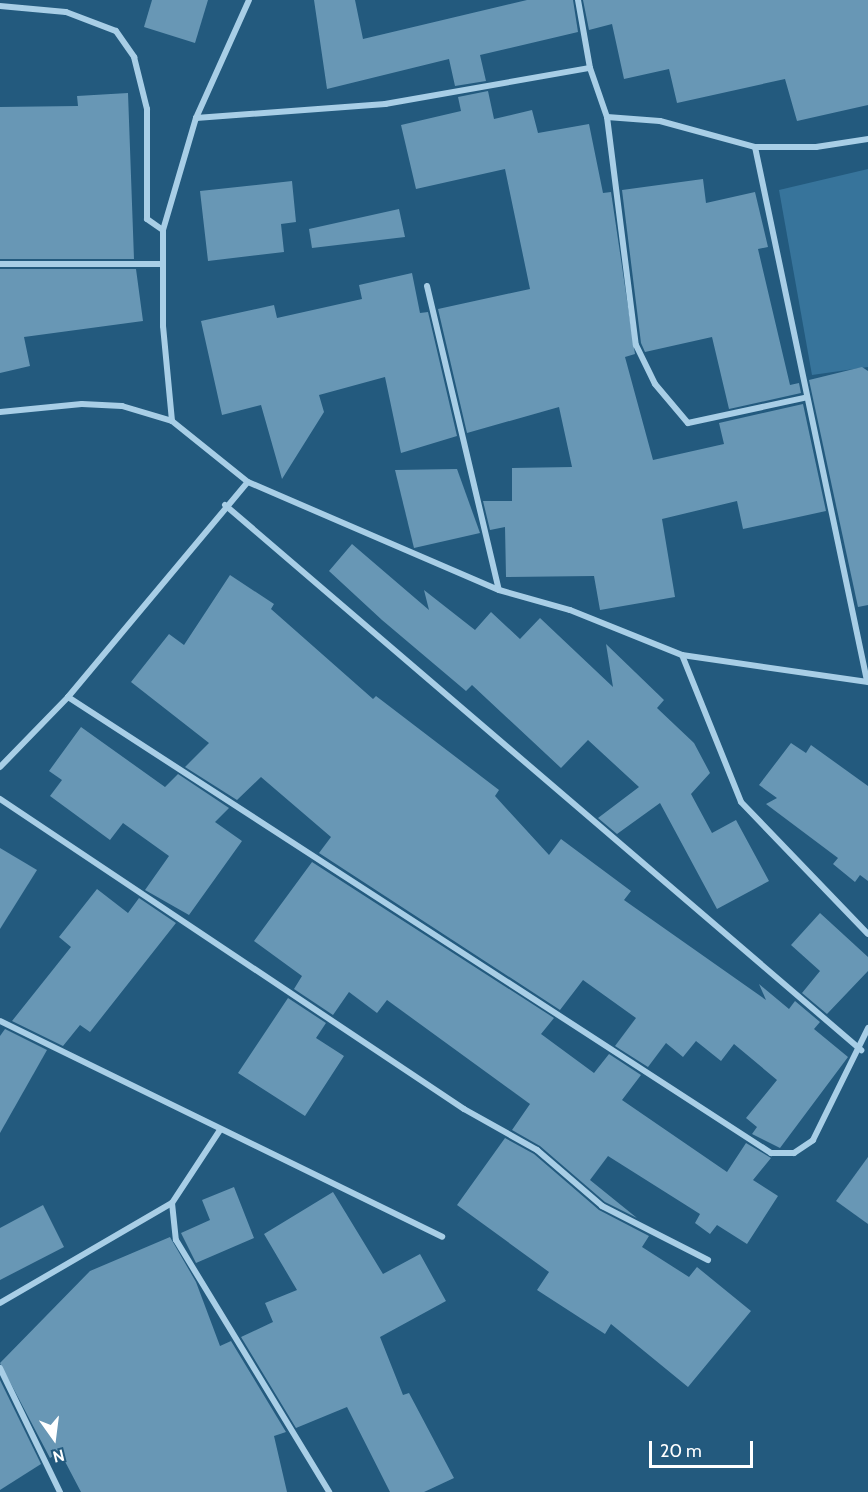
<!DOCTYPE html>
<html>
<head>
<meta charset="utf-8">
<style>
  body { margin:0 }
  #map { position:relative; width:868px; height:1492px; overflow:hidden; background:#235a7e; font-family:Cabin,sans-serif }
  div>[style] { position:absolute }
  .green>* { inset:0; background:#37749b }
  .building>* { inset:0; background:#6897b5 }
  .minor>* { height:6px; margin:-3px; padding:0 3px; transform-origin:3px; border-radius:3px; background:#a8cee6 }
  span { translate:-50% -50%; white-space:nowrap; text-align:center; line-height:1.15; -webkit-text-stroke:6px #235a7e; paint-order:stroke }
  .north { position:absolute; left:24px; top:1408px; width:60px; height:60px; -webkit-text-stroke:4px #235a7e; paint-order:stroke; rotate:166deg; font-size:16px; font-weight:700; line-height:24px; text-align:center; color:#fff }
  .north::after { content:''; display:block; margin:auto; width:21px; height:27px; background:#fff; clip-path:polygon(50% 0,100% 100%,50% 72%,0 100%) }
  .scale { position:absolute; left:649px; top:1441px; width:104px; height:27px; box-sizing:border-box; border:3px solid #fff; border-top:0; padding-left:8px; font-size:18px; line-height:21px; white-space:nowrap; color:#fff; -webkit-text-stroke:4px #235a7e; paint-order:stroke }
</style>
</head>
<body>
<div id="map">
  <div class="green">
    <i style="clip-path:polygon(868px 169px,868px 367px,812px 375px,779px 190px)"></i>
  </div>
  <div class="building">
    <i style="clip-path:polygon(152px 0,208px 0,195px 43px,144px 27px)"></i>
    <i style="clip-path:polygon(314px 0,355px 0,363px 39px,527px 0,573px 0,578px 32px,480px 55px,486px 81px,455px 86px,449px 59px,327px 89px)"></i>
    <i style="clip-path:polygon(583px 0,868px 0,868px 105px,797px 121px,785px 79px,677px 103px,669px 69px,624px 79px,612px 24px,589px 30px)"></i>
    <i style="clip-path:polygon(488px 91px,494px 119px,532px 110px,538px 133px,589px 124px,603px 193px,611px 192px,635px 354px,625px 357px,653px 460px,724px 444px,719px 423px,803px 404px,826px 511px,743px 529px,737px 501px,662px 519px,675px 597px,600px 610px,594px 576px,506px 577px,505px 527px,490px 530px,483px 501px,512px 501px,512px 468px,572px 467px,559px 407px,467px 433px,438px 309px,530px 289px,505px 169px,416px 189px,401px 125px,461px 111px,458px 97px)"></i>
    <i style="clip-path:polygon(128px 93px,134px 259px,0 259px,0 107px,78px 106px,77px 96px)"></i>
    <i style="clip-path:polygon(703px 179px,706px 203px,755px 192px,768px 247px,758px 249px,790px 385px,799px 383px,801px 393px,729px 409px,712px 337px,645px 352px,641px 343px,622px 190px)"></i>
    <i style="clip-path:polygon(292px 181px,296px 222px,281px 224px,284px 252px,208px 261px,200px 191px)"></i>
    <i style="clip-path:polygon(399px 209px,405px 237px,312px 248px,309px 229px)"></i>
    <i style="clip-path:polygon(0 269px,136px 269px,143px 321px,24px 337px,30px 366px,0 373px)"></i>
    <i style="clip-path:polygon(412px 273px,420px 313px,428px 312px,457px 436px,401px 453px,385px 377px,319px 395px,324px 412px,282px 479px,261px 405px,222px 415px,201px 321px,274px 305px,277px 318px,362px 299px,359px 285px)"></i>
    <i style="clip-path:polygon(862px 367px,868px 371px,868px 605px,858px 607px,809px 380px)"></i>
    <i style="clip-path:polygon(457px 469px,480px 533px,414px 548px,395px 470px)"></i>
    <i style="clip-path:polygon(352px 544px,429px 610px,424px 590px,475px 630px,491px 612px,520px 639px,540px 618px,613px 687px,606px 644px,664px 700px,657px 708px,694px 743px,710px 773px,691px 794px,712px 833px,736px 820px,769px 881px,717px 909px,660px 803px,617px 834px,598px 818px,639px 787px,588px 740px,561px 768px,472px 685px,466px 691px,382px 620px,329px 571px)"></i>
    <i style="clip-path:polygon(230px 575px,274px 604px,271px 609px,373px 699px,376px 696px,499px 790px,495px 796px,549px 855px,561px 839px,631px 891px,624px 900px,766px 1000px,759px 984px,789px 1009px,795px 1001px,820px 1022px,814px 1029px,848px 1057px,780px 1148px,752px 1134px,757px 1127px,746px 1118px,777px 1080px,734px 1044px,721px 1061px,696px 1041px,683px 1057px,666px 1043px,648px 1067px,615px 1046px,636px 1018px,583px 980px,560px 1010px,319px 853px,331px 837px,261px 777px,237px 800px,185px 767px,209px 743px,131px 682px,169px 634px,184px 645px)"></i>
    <i style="clip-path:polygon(81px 727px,165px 787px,178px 774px,229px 808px,215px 822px,242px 841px,189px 915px,145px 890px,169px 856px,123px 823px,110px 840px,50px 796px,62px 780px,49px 771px)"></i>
    <i style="clip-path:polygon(791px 743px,806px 753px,811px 745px,868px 786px,868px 881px,860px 875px,855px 882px,833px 864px,838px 858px,766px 804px,777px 798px,759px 785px)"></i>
    <i style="clip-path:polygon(0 848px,37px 870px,0 929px)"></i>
    <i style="clip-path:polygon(312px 862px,554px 1018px,541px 1034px,594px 1073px,609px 1054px,641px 1075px,622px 1100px,727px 1172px,746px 1143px,771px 1158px,753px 1180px,778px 1196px,747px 1244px,717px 1225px,710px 1234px,695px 1223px,700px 1214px,608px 1156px,590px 1180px,637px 1218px,605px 1202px,540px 1146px,512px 1130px,530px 1104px,387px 1000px,377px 1013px,349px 992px,333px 1015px,294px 989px,302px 976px,254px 941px)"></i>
    <i style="clip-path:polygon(97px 889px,128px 913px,139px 898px,176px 923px,90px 1032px,80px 1025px,63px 1046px,12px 1021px,71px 947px,59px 937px)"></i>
    <i style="clip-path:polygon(820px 913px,868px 957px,868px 971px,827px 1014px,802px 993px,820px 971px,791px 945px)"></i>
    <i style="clip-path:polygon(288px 998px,326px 1023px,316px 1038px,344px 1056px,305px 1116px,238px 1073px)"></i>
    <i style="clip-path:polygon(5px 1029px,47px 1050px,0 1133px,0 1036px)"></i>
    <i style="clip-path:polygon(505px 1138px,534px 1154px,599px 1210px,649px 1236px,642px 1247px,689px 1277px,697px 1267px,751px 1311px,688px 1387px,611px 1324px,605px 1334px,537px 1290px,549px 1272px,457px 1205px)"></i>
    <i style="clip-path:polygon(868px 1157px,868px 1224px,836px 1201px)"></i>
    <i style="clip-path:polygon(234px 1187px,254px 1238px,196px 1263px,181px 1233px,210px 1220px,202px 1200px)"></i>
    <i style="clip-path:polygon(333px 1192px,383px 1274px,420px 1254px,446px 1301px,380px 1337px,403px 1395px,409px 1393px,454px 1478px,424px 1492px,390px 1492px,347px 1407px,296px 1428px,241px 1337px,273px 1322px,265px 1303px,297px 1290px,264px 1234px)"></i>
    <i style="clip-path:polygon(43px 1205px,64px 1247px,0 1280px,0 1228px)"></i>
    <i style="clip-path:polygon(170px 1237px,196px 1282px,220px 1346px,231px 1341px,286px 1432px,274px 1436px,287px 1492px,81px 1492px,60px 1452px,50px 1458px,0 1363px,90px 1271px)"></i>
    <i style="clip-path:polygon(0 1380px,41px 1464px,0 1490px)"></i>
  </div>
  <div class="minor">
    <i style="left:578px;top:0;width:69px;rotate:80deg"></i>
    <i style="left:590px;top:68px;width:52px;rotate:70.9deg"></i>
    <i style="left:607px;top:117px;width:230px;rotate:82.8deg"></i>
    <i style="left:636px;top:345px;width:43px;rotate:64deg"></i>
    <i style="left:655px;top:384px;width:51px;rotate:49.8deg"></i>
    <i style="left:688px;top:423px;width:119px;rotate:-12.2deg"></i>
    <i style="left:0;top:6px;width:66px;rotate:5.2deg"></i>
    <i style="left:66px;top:12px;width:53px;rotate:20.8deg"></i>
    <i style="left:116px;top:31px;width:32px;rotate:55deg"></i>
    <i style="left:134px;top:57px;width:54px;rotate:76deg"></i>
    <i style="left:147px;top:109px;width:110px;rotate:90deg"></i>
    <i style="left:147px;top:219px;width:19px;rotate:35deg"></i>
    <i style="left:607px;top:117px;width:53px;rotate:4.3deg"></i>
    <i style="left:660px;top:121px;width:98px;rotate:15.3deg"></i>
    <i style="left:755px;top:147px;width:61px"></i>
    <i style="left:816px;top:147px;width:53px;rotate:-8.7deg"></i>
    <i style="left:196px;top:118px;width:190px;rotate:-4.2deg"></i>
    <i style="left:385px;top:104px;width:208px;rotate:-10deg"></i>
    <i style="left:755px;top:147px;width:546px;rotate:78.15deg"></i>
    <i style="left:0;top:264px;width:163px"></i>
    <i style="left:427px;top:286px;width:312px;rotate:76.7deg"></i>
    <i style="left:0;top:412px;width:82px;rotate:-5.6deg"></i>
    <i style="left:82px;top:404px;width:40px;rotate:2.9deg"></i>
    <i style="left:122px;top:406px;width:52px;rotate:16.7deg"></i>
    <i style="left:172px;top:421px;width:97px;rotate:38.8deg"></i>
    <i style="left:248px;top:482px;width:273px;rotate:23.3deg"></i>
    <i style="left:499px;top:590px;width:74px;rotate:15.7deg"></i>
    <i style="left:570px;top:610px;width:121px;rotate:21.9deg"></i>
    <i style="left:682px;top:655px;width:158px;rotate:68.1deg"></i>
    <i style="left:741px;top:802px;width:183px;rotate:46.1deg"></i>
    <i style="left:172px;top:421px;width:95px;rotate:-95.4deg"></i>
    <i style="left:163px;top:326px;width:96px;rotate:-90deg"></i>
    <i style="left:163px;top:230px;width:117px;rotate:-73.6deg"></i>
    <i style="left:196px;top:118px;width:129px;rotate:-65.8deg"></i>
    <i style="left:225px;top:505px;width:838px;rotate:40.59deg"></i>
    <i style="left:682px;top:655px;width:188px;rotate:8.3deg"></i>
    <i style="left:68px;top:697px;width:838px;rotate:32.97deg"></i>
    <i style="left:771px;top:1153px;width:23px"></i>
    <i style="left:794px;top:1153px;width:23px;rotate:-34deg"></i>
    <i style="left:813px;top:1140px;width:125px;rotate:-63.8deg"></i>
    <i style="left:0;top:767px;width:98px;rotate:-45.8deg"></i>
    <i style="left:68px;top:697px;width:280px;rotate:-50.1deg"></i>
    <i style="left:0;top:799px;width:558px;rotate:33.75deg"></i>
    <i style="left:464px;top:1109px;width:84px;rotate:29.3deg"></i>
    <i style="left:537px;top:1150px;width:86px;rotate:40.7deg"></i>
    <i style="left:602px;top:1206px;width:119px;rotate:27deg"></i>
    <i style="left:0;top:1021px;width:492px;rotate:26deg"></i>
    <i style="left:220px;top:1130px;width:87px;rotate:123.3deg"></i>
    <i style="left:172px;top:1203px;width:37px;rotate:84deg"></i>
    <i style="left:176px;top:1240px;width:295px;rotate:58.7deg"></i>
    <i style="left:0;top:1303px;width:199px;rotate:-30.2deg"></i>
    <i style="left:0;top:1368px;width:138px;rotate:64.2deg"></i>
  </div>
  <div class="north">N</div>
  <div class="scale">20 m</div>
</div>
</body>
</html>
